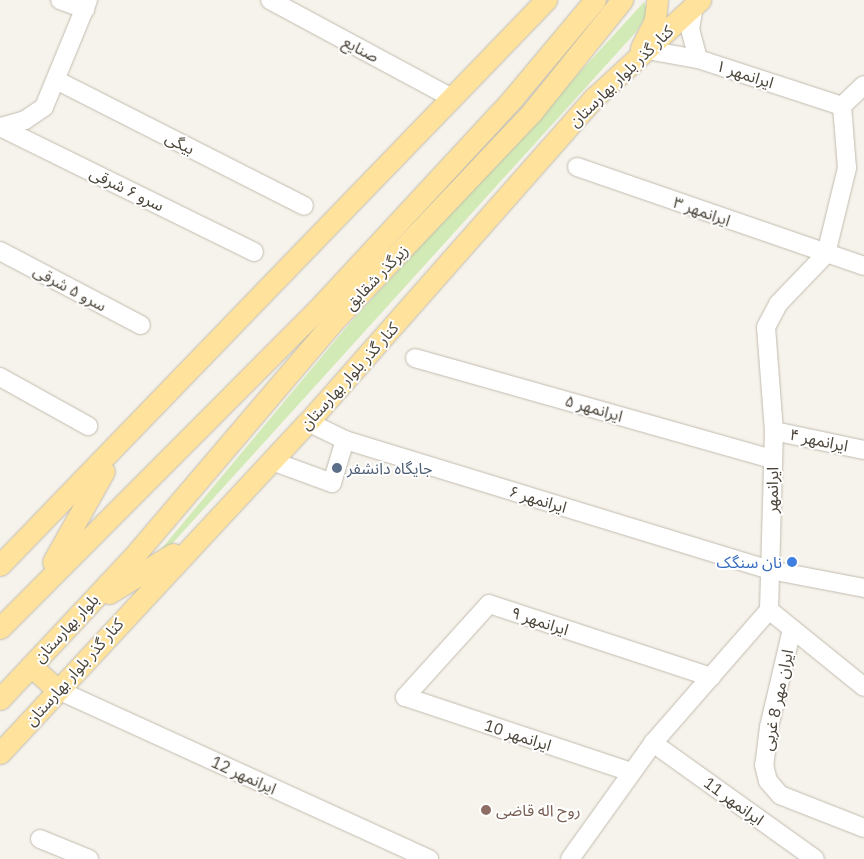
<!DOCTYPE html>
<html>
<head>
<meta charset="utf-8">
<style>
  body { margin:0 }
  #map { position:relative; width:864px; height:859px; overflow:hidden; background:#f6f3ec; font-family:"IBM Plex Sans","Noto Sans Arabic",sans-serif }
  div>[style] { position:absolute }
  .green>* { inset:0; background:#d2eab5 }
  .roads { filter:drop-shadow(0 0 1px #c2bbae) drop-shadow(0 0 1px #c2bbae) }
  .minor>* { height:18px; margin:-9px; padding:0 9px; transform-origin:9px; border-radius:9px; background:#fff }
  .major>* { height:21px; margin:-10.5px; padding:0 10.5px; transform-origin:10.5px; border-radius:10.5px; background:#ffe39c }
  .dots>* { width:14px; height:14px; translate:-50% -50%; box-sizing:border-box; border:2px solid #fff; border-radius:50% }
  span { translate:-50% -50%; white-space:nowrap; text-align:center; line-height:1.15; -webkit-text-stroke:4px #fff; paint-order:stroke }
  .street-label { font-size:16px; color:#4b4439 }
  .service-label { font-size:16px; color:#4e5e75 }
  .left { translate:0 -50%; text-align:left }
  .shop-label { font-size:16px; color:#366cbe }
  .right { translate:-100% -50%; text-align:right }
  .education-label { font-size:16px; color:#785e54 }
</style>
</head>
<body>
<div id="map">
  <div class="green">
    <i style="clip-path:polygon(644px 2px,648px 13px,636px 32px,161px 556px,158px 553px,349px 324px)"></i>
  </div>
  <div class="roads">
    <div class="minor">
      <i style="left:60px;top:0;width:27px;rotate:20deg"></i>
      <i style="left:270px;top:0;width:207px;rotate:28.3deg"></i>
      <i style="left:694px;top:5px;width:24px;rotate:99deg"></i>
      <i style="left:690px;top:29px;width:31px;rotate:75deg"></i>
      <i style="left:647px;top:50px;width:52px;rotate:10deg"></i>
      <i style="left:698px;top:59px;width:151px;rotate:18.1deg"></i>
      <i style="left:56px;top:80px;width:278px;rotate:26.9deg"></i>
      <i style="left:0;top:127px;width:283px;rotate:26.2deg"></i>
      <i style="left:1px;top:127px;width:25px;rotate:-16deg"></i>
      <i style="left:25px;top:120px;width:23px;rotate:-34deg"></i>
      <i style="left:44px;top:107px;width:116px;rotate:-67.6deg"></i>
      <i style="left:577px;top:167px;width:304px;rotate:19deg"></i>
      <i style="left:0;top:251px;width:159px;rotate:27.7deg"></i>
      <i style="left:415px;top:358px;width:372px;rotate:15.8deg"></i>
      <i style="left:0;top:377px;width:101px;rotate:29.1deg"></i>
      <i style="left:308px;top:422px;width:41px;rotate:25.9deg"></i>
      <i style="left:345px;top:440px;width:444px;rotate:17deg"></i>
      <i style="left:770px;top:570px;width:96px;rotate:10.8deg"></i>
      <i style="left:774px;top:431px;width:92px;rotate:11.9deg"></i>
      <i style="left:272px;top:461px;width:64px;rotate:20.1deg"></i>
      <i style="left:332px;top:483px;width:45px;rotate:-73.2deg"></i>
      <i style="left:769px;top:610px;width:122px;rotate:39deg"></i>
      <i style="left:792px;top:629px;width:101px;rotate:103.2deg"></i>
      <i style="left:769px;top:727px;width:38px;rotate:97deg"></i>
      <i style="left:764px;top:765px;width:16px;rotate:76deg"></i>
      <i style="left:768px;top:781px;width:18px;rotate:49deg"></i>
      <i style="left:780px;top:795px;width:90px;rotate:21.4deg"></i>
      <i style="left:58px;top:690px;width:408px;rotate:24.5deg"></i>
      <i style="left:653px;top:743px;width:199px;rotate:35.6deg"></i>
      <i style="left:631px;top:772px;width:238px;rotate:-161.6deg"></i>
      <i style="left:405px;top:697px;width:125px;rotate:-47.9deg"></i>
      <i style="left:489px;top:604px;width:234px;rotate:18.2deg"></i>
      <i style="left:40px;top:839px;width:53px;rotate:22.2deg"></i>
      <i style="left:570px;top:859px;width:143px;rotate:-54.4deg"></i>
      <i style="left:653px;top:743px;width:176px;rotate:-48.9deg"></i>
      <i style="left:769px;top:610px;width:179px;rotate:-88.4deg"></i>
      <i style="left:774px;top:431px;width:104px;rotate:-94.4deg"></i>
      <i style="left:766px;top:327px;width:26px;rotate:-62deg"></i>
      <i style="left:778px;top:304px;width:69px;rotate:-46.2deg"></i>
      <i style="left:826px;top:254px;width:89px;rotate:-76.3deg"></i>
      <i style="left:847px;top:168px;width:62px;rotate:-94.6deg"></i>
      <i style="left:842px;top:106px;width:30px;rotate:-44deg"></i>
    </div>
    <div class="major">
      <i style="left:641px;top:48px;width:31px;rotate:-63deg"></i>
      <i style="left:655px;top:20px;width:20px;rotate:-84deg"></i>
      <i style="left:53px;top:562px;width:104px;rotate:-60.7deg"></i>
      <i style="left:0;top:565px;width:786px;rotate:-45.98deg"></i>
      <i style="left:109px;top:593px;width:75px;rotate:-31.4deg"></i>
      <i style="left:0;top:628px;width:449px;rotate:-45.1deg"></i>
      <i style="left:317px;top:310px;width:289px;rotate:-47.2deg"></i>
      <i style="left:513px;top:98px;width:128px;rotate:-50.1deg"></i>
      <i style="left:31px;top:666px;width:36px;rotate:42deg"></i>
      <i style="left:0;top:699px;width:195px;rotate:-46.9deg"></i>
      <i style="left:133px;top:557px;width:306px;rotate:-49.6deg"></i>
      <i style="left:331px;top:324px;width:292px;rotate:-46.5deg"></i>
      <i style="left:532px;top:112px;width:144px;rotate:-51.2deg"></i>
      <i style="left:0;top:753px;width:452px;rotate:-47.1deg"></i>
      <i style="left:308px;top:422px;width:434px;rotate:-48.6deg"></i>
      <i style="left:595px;top:97px;width:143px;rotate:-42.7deg"></i>
    </div>
  </div>
  <div class="dots">
    <i style="left:337px;top:468px;background:#5c6f8a"></i>
    <i style="left:792px;top:562px;background:#3f7fe0"></i>
    <i style="left:486px;top:810px;background:#8d6e63"></i>
  </div>
  <div class="street-label">
    <span style="left:361px;top:49px;rotate:28deg">صنایع</span>
    <span style="left:745px;top:74px;rotate:18deg">ایرانمهر ۱</span>
    <span style="left:621px;top:76px;rotate:-44deg">کنار گذر بلوار بهارستان</span>
    <span style="left:180px;top:143px;rotate:27deg">بیگی</span>
    <span style="left:127px;top:189px;rotate:26deg">سرو ۶ شرقی</span>
    <span style="left:702px;top:211px;rotate:19deg">ایرانمهر ۳</span>
    <span style="left:376px;top:277px;rotate:-46deg">زیرگذر شقایق</span>
    <span style="left:70px;top:288px;rotate:28deg">سرو ۵ شرقی</span>
    <span style="left:349px;top:376px;rotate:-48deg">کنار گذر بلوار بهارستان</span>
    <span style="left:594px;top:408px;rotate:16deg">ایرانمهر ۵</span>
    <span style="left:819px;top:440px;rotate:12deg">ایرانمهر ۴</span>
    <span style="left:772px;top:490px;rotate:-89deg">ایرانمهر</span>
    <span style="left:538px;top:499px;rotate:17deg">ایرانمهر ۶</span>
    <span style="left:540px;top:621px;rotate:18deg">ایرانمهر ۹</span>
    <span style="left:66px;top:628px;rotate:-47deg">بلوار بهارستان</span>
    <span style="left:74px;top:672px;rotate:-48deg">کنار گذر بلوار بهارستان</span>
    <span style="left:777px;top:700px;rotate:-78deg">ایران مهر 8 غربی</span>
    <span style="left:518px;top:735px;rotate:18deg">ایرانمهر 10</span>
    <span style="left:244px;top:775px;rotate:24deg">ایرانمهر 12</span>
    <span style="left:734px;top:801px;rotate:36deg">ایرانمهر 11</span>
  </div>
  <div class="service-label">
    <span class="left" style="left:347px;top:468px">جایگاه دانشفر</span>
  </div>
  <div class="shop-label">
    <span class="right" style="left:782px;top:562px">نان سنگک</span>
  </div>
  <div class="education-label">
    <span class="left" style="left:496px;top:810px">روح اله قاضی</span>
  </div>
</div>
</body>
</html>
